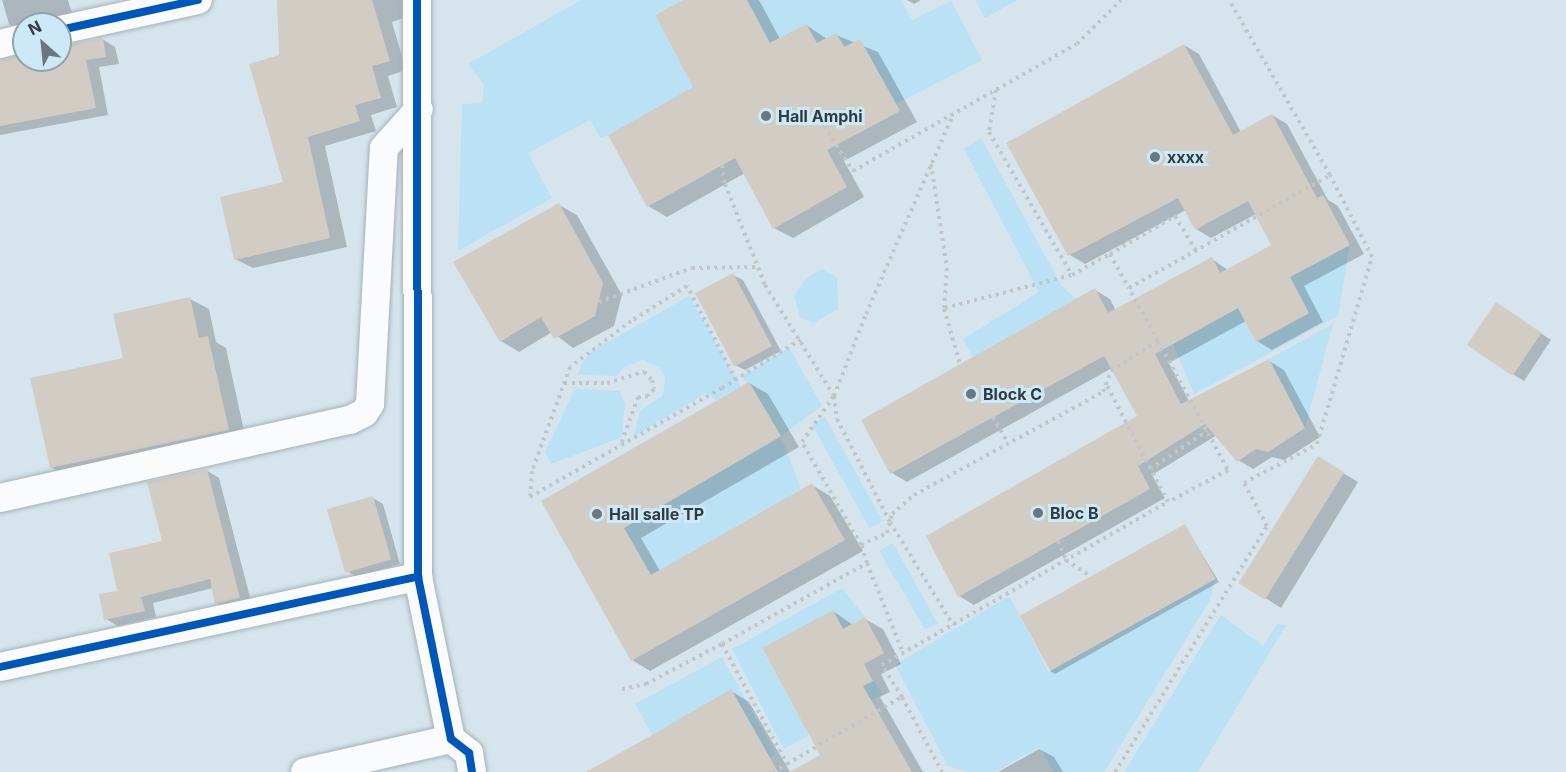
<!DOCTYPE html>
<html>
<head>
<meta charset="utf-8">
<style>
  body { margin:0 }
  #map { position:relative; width:1566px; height:772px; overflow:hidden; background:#d6e5ed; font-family:Inter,sans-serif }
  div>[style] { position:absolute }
  .green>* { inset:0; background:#bbe1f4; transform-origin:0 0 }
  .shadow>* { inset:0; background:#0003 }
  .building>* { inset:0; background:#d2cdc4; transform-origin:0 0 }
  .path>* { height:4px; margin-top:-2px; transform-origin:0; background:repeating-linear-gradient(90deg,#c1c6ca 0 3px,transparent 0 7.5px) }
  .roads { filter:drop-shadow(0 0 2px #a6b1b7) drop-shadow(0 0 2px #a6b1b7) }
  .minor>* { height:28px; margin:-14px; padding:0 14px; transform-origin:14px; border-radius:14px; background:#f9fbfc }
  .cycleway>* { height:8px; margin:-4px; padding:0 4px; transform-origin:4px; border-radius:4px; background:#0057b8 }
  .dots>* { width:16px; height:16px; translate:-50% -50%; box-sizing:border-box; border:3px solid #cde8f6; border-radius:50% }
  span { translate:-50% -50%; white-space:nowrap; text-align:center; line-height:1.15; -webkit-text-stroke:6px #cde8f6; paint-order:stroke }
  .poi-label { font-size:16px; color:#313c42; font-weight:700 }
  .left { translate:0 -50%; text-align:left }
  .north { position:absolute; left:12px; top:12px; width:60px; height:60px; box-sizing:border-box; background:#cde8f6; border:2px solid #8fa3ae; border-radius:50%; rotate:333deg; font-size:16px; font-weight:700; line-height:24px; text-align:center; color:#313c42 }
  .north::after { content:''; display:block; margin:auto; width:21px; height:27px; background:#6b777e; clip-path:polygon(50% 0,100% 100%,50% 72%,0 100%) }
</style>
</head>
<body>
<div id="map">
  <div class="green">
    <i style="clip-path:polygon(581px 0,683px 0,655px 15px,693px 87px,608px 135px,600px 138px,590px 120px,528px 153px,552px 198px,458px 251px,462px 104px,482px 103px,484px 84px,468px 64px)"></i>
    <i style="clip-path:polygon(747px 0,901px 0,912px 20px,951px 1px,982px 60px,896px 104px,835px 33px,817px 43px,806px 24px,770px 43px)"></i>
    <i style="clip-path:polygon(975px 0,1018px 0,985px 18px)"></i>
    <i style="clip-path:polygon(981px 138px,1061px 285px,1076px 299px,973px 357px,963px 339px,1039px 292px,964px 149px)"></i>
    <i style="clip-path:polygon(1350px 245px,1338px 316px,1194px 394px,1173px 344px,1238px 308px,1256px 342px,1309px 314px,1290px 277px)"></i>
    <i style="clip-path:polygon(822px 269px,837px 277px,838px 309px,814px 323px,800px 317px,794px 296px,804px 280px)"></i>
    <i style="clip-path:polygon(689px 296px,741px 387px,717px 400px,706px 393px,633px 437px,640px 411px,663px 395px,665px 377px,660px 368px,643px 360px,624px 367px,617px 376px,578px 375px,582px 363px,592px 351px)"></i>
    <i style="clip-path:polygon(1333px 324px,1305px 428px,1269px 359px)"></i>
    <i style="clip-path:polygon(789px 347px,822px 406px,781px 436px,801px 489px,651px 575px,624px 528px,781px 437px,742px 376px)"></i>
    <i style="clip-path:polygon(575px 389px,620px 391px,625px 404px,622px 437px,551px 464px,545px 452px)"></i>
    <i style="left:825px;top:417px;width:119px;height:15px;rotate:61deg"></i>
    <i style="clip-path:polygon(893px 543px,938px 624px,925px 629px,879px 551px)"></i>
    <i style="clip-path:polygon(1215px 579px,1210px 600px,1104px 772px,1054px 772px,1039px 747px,995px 772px,967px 772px,948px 766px,895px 665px,1009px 596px,1049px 672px)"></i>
    <i style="clip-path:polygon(842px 588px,865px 617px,843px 629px,833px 610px,762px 649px,801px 720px,873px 681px,883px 694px,784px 749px,732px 649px)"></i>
    <i style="clip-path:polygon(1221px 615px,1263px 646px,1277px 624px,1286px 625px,1198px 772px,1124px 772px)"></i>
    <i style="clip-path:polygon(722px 657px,776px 754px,745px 772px,716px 766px,760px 740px,731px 690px,652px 735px,635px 704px)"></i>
  </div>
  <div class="shadow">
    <i style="clip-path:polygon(2px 0,68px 0,74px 20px,24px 24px,22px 32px,9px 24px)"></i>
    <i style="clip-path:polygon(279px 0,405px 0,409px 16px,392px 22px,406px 70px,388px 76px,397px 107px,371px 115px,376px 131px,325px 146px,347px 247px,253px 268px,235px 259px,285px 184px)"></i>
    <i style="clip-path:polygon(686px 0,759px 0,780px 39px,806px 25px,827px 39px,836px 35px,878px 52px,917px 122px,844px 161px,864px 197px,793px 238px,774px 228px,745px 173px,667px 217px,648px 206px,610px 136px,695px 87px)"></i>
    <i style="clip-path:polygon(907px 0,921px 0,914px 4px)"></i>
    <i style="clip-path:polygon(102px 39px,115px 47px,119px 64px,99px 67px,108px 115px,0 135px,0 61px,24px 55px,24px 60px,60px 60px,60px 47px)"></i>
    <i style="clip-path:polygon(1184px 45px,1199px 54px,1241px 132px,1272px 115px,1287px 124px,1328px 200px,1338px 206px,1364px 254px,1304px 286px,1323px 322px,1272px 350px,1257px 341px,1246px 321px,1169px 363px,1189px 401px,1269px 361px,1284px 370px,1320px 437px,1284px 460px,1272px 457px,1253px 469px,1238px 460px,1217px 435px,1152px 475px,1165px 498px,974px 605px,959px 596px,1139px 417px,1112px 368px,907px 482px,892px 473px,863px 420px,1095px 290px,1110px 299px,1116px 311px,1212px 259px,1228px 270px,1273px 246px,1256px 214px,1211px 238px,1196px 229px,1186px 210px,1085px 264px,1070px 255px)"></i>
    <i style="clip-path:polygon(559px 205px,577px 215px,622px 295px,614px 326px,573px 348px,552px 332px,519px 352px,501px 341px)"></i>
    <i style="clip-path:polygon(733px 275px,743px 280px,781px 351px,745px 370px,735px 365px)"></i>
    <i style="clip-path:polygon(190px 299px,209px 309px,216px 342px,226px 348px,246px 440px,70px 478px,51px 467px,125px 359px)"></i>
    <i style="clip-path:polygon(1506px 310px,1551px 340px,1524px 381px,1514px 375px)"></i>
    <i style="clip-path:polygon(749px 383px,768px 394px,799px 447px,641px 538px,660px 571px,812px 485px,830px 496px,863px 551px,650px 671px,632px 660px,543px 502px)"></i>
    <i style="clip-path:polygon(1333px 467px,1358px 482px,1281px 608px,1242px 583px)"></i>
    <i style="clip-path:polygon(206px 470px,219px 478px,252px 605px,229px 610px,217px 603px,213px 588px,153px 603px,156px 617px,118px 626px,106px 619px,119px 592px,164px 542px)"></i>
    <i style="clip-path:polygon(373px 498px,383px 504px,400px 564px,357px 577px,347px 571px)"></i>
    <i style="clip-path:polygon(1185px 526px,1219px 582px,1055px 674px,1050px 671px)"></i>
    <i style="clip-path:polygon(833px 611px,853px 625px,865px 619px,883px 629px,901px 664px,881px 674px,890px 692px,880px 697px,923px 772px,793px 772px,822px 755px)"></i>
    <i style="clip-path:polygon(731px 691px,749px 702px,790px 772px,589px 772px)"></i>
    <i style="clip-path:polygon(1039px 749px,1054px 757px,1063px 772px,998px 772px)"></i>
  </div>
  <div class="building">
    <i style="clip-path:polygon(277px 0,372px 0,390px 61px,372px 66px,381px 98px,355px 105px,360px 121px,308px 137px,330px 238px,234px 260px,220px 197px,283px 182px,249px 64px,279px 55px)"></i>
    <i style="clip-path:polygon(683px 0,747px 0,770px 43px,806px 24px,817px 43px,836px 33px,844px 47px,860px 39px,900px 111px,827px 150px,847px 187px,773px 229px,735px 158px,647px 207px,608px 135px,693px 87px,655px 15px)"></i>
    <i style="clip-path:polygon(103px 38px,106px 57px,86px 60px,96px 108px,0 126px,0 60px,24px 55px,24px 60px,60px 60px,60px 46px)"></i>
    <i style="clip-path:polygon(1184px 44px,1233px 135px,1272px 114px,1317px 198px,1323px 195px,1350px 245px,1290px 277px,1309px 313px,1256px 342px,1238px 308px,1155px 354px,1181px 404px,1269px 359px,1305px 428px,1268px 452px,1256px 449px,1237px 462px,1205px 424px,1138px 466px,1150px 489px,958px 597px,926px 536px,1137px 416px,1104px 356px,890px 474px,861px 420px,1095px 288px,1108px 313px,1212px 257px,1220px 273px,1271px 245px,1248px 201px,1195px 230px,1178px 198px,1068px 256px,1006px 143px)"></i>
    <i style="clip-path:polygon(559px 203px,603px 283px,595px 316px,554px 339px,541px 317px,500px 342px,453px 262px)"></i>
    <i style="left:733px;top:273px;width:83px;height:43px;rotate:62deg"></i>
    <i style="clip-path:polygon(190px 297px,199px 338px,208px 336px,229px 430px,50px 468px,30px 378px,123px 358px,113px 314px)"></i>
    <i style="left:1496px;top:302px;width:55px;height:52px;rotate:34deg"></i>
    <i style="clip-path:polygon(749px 382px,781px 436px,624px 528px,651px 575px,812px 483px,845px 540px,631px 661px,541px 501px)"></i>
    <i style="left:1318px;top:456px;width:31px;height:150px;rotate:32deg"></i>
    <i style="clip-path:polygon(207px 469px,240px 598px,215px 604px,210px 579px,141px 597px,145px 611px,104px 620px,99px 594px,117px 591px,109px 553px,162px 541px,147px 482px)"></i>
    <i style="left:373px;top:496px;width:66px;height:48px;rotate:74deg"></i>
    <i style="left:1185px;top:524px;width:63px;height:189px;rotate:61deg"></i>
    <i style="clip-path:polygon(833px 610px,843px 629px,865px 617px,884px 653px,864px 664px,873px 681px,863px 686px,912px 772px,790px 772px,820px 755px,762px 648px)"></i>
    <i style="clip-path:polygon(731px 689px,778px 772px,586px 772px,652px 735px)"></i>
  </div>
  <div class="path">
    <i style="left:996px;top:90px;width:43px;rotate:99.5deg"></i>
    <i style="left:989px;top:132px;width:165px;rotate:59.9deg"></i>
    <i style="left:1072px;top:275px;width:43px;rotate:-28.9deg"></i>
    <i style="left:1110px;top:254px;width:39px;rotate:61deg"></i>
    <i style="left:1129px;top:288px;width:231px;rotate:-29.3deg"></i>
    <i style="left:1330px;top:175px;width:202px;rotate:-120deg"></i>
    <i style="left:824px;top:126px;width:54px;rotate:57.2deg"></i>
    <i style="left:853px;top:171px;width:257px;rotate:-29.6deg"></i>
    <i style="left:1077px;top:44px;width:62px;rotate:-45deg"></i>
    <i style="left:931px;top:164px;width:105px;rotate:81.3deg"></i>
    <i style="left:947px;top:268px;width:41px;rotate:94.2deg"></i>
    <i style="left:944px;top:309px;width:57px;rotate:73.8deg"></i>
    <i style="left:722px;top:165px;width:19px;rotate:81deg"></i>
    <i style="left:725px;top:184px;width:109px;rotate:68.4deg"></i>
    <i style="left:765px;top:285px;width:131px;rotate:58.1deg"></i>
    <i style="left:834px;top:396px;width:23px;rotate:83deg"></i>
    <i style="left:837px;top:419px;width:116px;rotate:62.8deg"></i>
    <i style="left:890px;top:522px;width:121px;rotate:58.5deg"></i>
    <i style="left:1110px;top:254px;width:75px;rotate:-30.3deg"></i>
    <i style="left:1175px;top:216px;width:41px;rotate:59deg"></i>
    <i style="left:599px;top:302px;width:99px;rotate:-20.1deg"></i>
    <i style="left:692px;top:268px;width:67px;rotate:-0.9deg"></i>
    <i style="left:945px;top:308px;width:131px;rotate:-14.6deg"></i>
    <i style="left:1158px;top:341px;width:147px;rotate:61.5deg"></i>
    <i style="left:1228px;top:470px;width:68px;rotate:151.9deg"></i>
    <i style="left:736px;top:380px;width:106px;rotate:-117.5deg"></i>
    <i style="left:687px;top:286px;width:66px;rotate:148deg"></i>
    <i style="left:631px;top:321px;width:76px;rotate:143deg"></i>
    <i style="left:570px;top:367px;width:111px;rotate:110.1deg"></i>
    <i style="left:532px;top:471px;width:26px;rotate:94deg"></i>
    <i style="left:530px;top:497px;width:221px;rotate:-29.6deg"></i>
    <i style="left:722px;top:388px;width:92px;rotate:-31.6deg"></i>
    <i style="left:564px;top:383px;width:43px"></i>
    <i style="left:607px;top:383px;width:39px;rotate:-17deg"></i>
    <i style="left:644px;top:372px;width:11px;rotate:45deg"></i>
    <i style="left:652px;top:380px;width:9px;rotate:77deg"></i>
    <i style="left:654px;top:389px;width:9px;rotate:131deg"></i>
    <i style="left:648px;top:396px;width:10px;rotate:174deg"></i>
    <i style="left:638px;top:397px;width:51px;rotate:109.5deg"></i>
    <i style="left:993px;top:417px;width:30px;rotate:60deg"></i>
    <i style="left:1150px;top:469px;width:69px;rotate:-33.7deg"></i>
    <i style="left:1058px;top:541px;width:21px;rotate:67deg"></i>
    <i style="left:1066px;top:560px;width:30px;rotate:34deg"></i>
    <i style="left:861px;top:545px;width:29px;rotate:-25deg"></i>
    <i style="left:887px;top:533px;width:20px;rotate:-75deg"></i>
    <i style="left:892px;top:514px;width:29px;rotate:-41deg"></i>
    <i style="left:914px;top:495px;width:215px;rotate:-28.6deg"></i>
    <i style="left:1103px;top:392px;width:22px;rotate:-69deg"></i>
    <i style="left:1111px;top:371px;width:56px;rotate:-32.6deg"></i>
    <i style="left:1158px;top:341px;width:60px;rotate:-118.7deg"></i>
    <i style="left:867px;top:563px;width:97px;rotate:68.2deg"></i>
    <i style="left:722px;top:644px;width:166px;rotate:-29.2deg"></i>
    <i style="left:867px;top:563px;width:19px;rotate:-108deg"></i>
    <i style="left:861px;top:545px;width:119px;rotate:-119.8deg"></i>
    <i style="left:802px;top:442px;width:56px;rotate:-55.2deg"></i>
    <i style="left:834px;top:396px;width:88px;rotate:-68.7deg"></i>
    <i style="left:866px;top:314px;width:217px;rotate:-66.4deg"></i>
    <i style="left:622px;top:689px;width:25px;rotate:-12deg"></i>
    <i style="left:646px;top:684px;width:86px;rotate:-27.8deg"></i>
    <i style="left:722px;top:644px;width:136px;rotate:61.6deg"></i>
    <i style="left:787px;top:764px;width:133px;rotate:-30.2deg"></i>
    <i style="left:902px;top:697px;width:85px;rotate:61.9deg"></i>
    <i style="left:902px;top:697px;width:38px;rotate:-122deg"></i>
    <i style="left:882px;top:665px;width:329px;rotate:-29.7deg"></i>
    <i style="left:1168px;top:502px;width:133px;rotate:-117.7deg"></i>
    <i style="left:773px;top:772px;width:16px;rotate:-30deg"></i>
    <i style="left:1115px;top:772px;width:289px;rotate:-58.3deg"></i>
    <i style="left:1267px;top:526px;width:49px;rotate:-118.1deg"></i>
    <i style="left:1244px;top:483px;width:83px;rotate:-28.1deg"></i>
    <i style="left:1317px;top:444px;width:195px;rotate:-73.6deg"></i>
    <i style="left:1372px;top:257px;width:92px;rotate:-117.1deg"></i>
  </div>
  <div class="roads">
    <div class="minor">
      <i style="left:417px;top:0;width:577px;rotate:89.9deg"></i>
      <i style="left:418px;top:577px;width:165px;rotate:78.5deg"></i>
      <i style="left:451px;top:739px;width:23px;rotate:38deg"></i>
      <i style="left:469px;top:753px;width:19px;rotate:81deg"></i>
      <i style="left:60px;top:30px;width:141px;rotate:-12.3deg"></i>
      <i style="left:0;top:44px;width:25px;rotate:-14deg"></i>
      <i style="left:0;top:498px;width:359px;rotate:-12.6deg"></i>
      <i style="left:350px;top:420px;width:16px;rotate:-27deg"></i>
      <i style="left:364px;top:413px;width:11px;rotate:-56deg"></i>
      <i style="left:370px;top:404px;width:256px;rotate:-86.9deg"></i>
      <i style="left:384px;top:148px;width:52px;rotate:-48.1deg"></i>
      <i style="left:0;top:667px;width:428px;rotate:-12.2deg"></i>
      <i style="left:305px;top:772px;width:150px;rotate:-12.7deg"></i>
    </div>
  </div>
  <div class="cycleway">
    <i style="left:417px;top:0;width:577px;rotate:89.9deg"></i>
    <i style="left:418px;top:577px;width:165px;rotate:78.5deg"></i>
    <i style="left:451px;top:739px;width:23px;rotate:38deg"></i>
    <i style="left:469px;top:753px;width:19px;rotate:81deg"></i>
    <i style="left:60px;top:30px;width:141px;rotate:-12.3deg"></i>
    <i style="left:0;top:667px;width:428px;rotate:-12.2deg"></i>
  </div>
  <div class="dots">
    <i style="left:766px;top:116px;background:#6b777e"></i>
    <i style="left:1155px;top:157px;background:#6b777e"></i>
    <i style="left:971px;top:394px;background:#6b777e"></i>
    <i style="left:1038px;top:513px;background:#6b777e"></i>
    <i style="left:597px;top:514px;background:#6b777e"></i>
  </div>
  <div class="poi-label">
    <span class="left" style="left:778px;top:116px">Hall Amphi</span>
    <span class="left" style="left:1167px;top:157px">xxxx</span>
    <span class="left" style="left:983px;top:394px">Block C</span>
    <span class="left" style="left:1050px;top:513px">Bloc B</span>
    <span class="left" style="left:609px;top:514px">Hall salle TP</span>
  </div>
  <div class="north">N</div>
</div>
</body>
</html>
